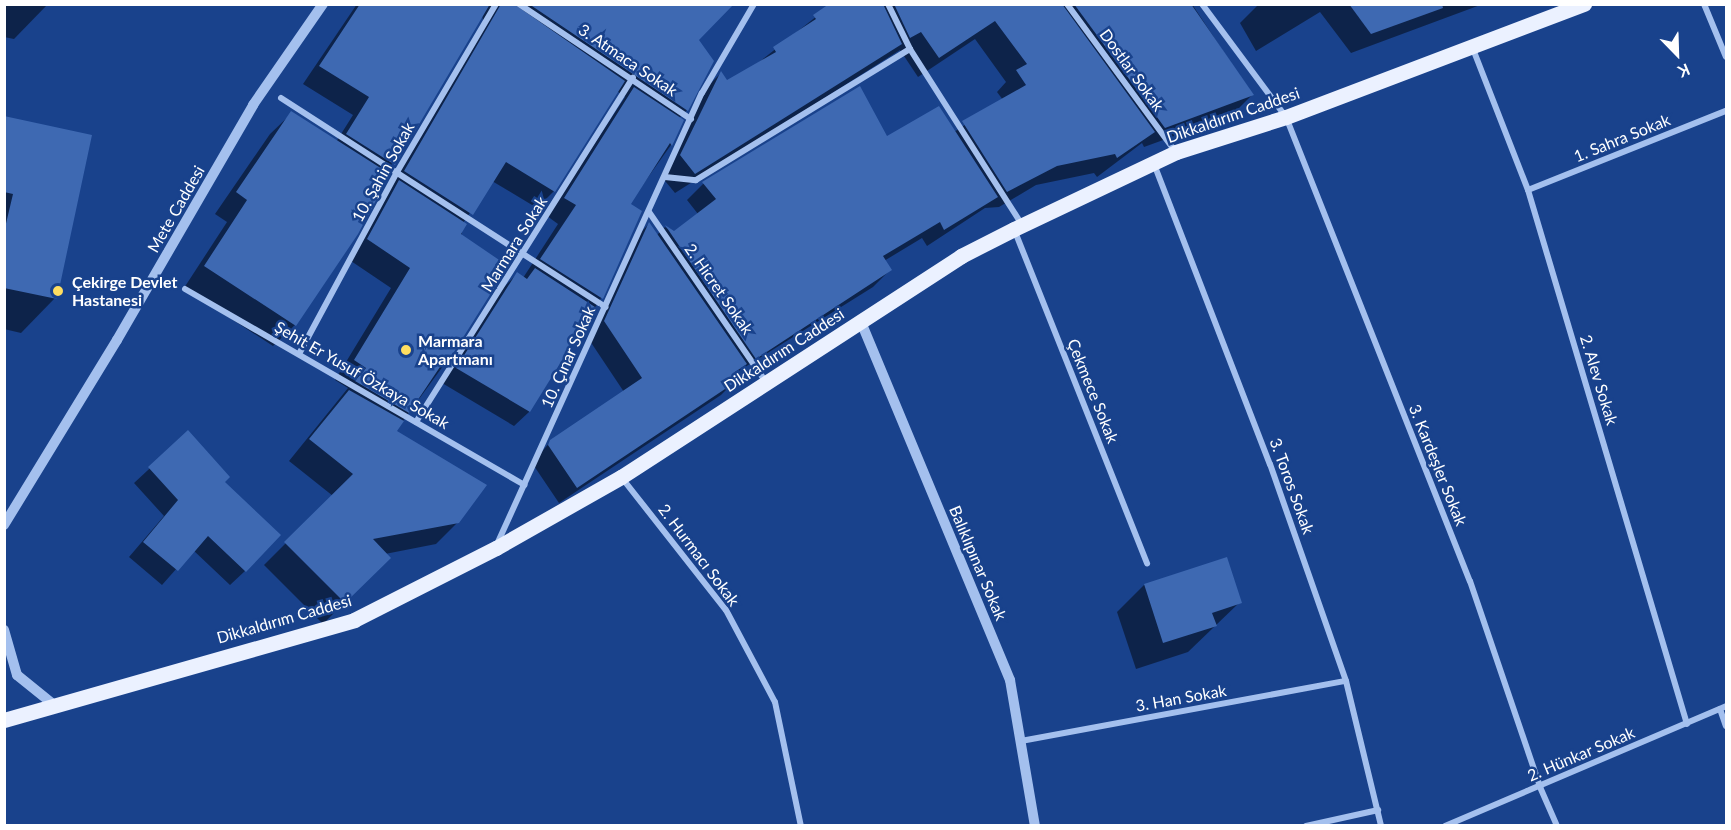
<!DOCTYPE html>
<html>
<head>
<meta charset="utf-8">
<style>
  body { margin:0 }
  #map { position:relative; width:1731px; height:830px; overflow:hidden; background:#19428c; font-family:Lato,sans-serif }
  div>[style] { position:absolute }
  .shadow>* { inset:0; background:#0007 }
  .building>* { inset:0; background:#3e69b2 }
  .minor>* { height:6px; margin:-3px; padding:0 3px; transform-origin:3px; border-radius:3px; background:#a4c0ee }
  .tertiary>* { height:10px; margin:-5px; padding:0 5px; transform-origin:5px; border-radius:5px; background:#a4c0ee }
  .primary>* { height:15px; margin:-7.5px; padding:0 7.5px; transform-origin:7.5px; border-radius:7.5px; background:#ebf1ff }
  .dots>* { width:16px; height:16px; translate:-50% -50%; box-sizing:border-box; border:3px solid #19428c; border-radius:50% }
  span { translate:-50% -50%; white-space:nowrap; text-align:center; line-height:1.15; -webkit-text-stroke:5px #19428c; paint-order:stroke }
  .street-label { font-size:16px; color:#fff }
  .poi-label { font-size:16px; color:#fff; font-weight:700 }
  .left { translate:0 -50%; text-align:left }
  .frame { position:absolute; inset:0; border:6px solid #fff; pointer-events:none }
  .north { position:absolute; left:1647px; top:24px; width:60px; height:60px; -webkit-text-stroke:4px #19428c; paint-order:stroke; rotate:157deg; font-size:16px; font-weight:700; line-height:24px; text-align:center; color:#fff }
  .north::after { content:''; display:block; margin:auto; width:21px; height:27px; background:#fff; clip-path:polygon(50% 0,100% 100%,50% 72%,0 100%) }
</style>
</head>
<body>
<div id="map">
  <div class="shadow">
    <i style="clip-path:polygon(4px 4px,48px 4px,14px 39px,4px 37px)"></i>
    <i style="clip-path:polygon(357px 4px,714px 4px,697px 40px,687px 110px,678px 119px,682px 121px,671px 145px,629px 204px,641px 212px,601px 298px,529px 412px,514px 426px,442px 383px,502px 289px,517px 274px,523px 278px,558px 224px,547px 216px,625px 97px,617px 91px,554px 191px,537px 208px,492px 181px,463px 223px,446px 362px,395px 432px,458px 522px,436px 544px,385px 554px,389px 558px,323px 624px,264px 565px,333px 496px,289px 461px,348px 388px,335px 380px,391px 288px,348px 259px,484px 25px,482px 15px,295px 325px,273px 346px,184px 288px,227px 222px,215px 214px,270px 134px,292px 113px,336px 142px,353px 115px,303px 84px)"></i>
    <i style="clip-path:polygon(832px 4px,1192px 4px,1252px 95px,1232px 115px,1144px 147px,1142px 143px,1097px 177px,1094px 173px,1036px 185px,999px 207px,985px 208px,927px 246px,922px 238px,884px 261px,890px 270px,873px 287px,737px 372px,738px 378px,721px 395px,559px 503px,532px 463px,551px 441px,624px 392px,588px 338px,633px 240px,649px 224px,657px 235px,665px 227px,674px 233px,698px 214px,687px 200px,703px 184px,860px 88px,887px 138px,954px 132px,1003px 100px,997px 92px,1006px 82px,975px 39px,918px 77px,900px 50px,675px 193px,661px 176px,701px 93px,721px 73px,727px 82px,758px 63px)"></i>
    <i style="clip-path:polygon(1259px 4px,1483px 4px,1351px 53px,1320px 12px,1256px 51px,1240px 23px)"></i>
    <i style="clip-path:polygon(4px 118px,55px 298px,21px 333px,4px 329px)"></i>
    <i style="clip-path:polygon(188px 433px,223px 482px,245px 571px,230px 585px,193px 550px,162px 585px,129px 557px,164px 516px,134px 483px)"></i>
    <i style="clip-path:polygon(1144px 585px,1240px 602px,1188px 652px,1136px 669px,1117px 612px)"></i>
  </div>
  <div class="building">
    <i style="clip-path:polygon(360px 4px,490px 4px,395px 165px,346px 134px,369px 97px,319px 66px)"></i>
    <i style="clip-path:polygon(501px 4px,514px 4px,625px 81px,555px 192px,506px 162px,473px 215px,404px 171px)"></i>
    <i style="clip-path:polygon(529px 4px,734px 4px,699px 40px,714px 61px,688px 111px)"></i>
    <i style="clip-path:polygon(829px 4px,883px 4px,902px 44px,695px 174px,680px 155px,721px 71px,727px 80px,776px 52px,773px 47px,816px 19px,813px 15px)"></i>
    <i style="clip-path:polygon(894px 4px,1062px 4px,1155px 132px,1117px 158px,1115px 154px,1057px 166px,1007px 192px,962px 121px,1026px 85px,1016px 70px,1027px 64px,995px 21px,939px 58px,921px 32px,910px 38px)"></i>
    <i style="clip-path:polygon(1074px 4px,1191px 4px,1254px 95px,1165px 128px)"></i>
    <i style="clip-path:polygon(1349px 4px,1442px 4px,1443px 8px,1371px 34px)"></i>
    <i style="clip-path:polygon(860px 86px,887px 136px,939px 106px,998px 197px,944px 230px,940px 222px,883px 256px,892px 270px,756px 359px,665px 225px,674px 231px,716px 199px,702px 182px)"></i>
    <i style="clip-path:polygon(634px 87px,684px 120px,672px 146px,670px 143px,631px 204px,642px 211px,603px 299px,540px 259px,576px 205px,564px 198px)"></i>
    <i style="clip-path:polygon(291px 111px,390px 174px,358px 234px,296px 326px,204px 266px,247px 200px,236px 192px)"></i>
    <i style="clip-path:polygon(4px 116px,92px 135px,57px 299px,4px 288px,4px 232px,13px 194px,4px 192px)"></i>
    <i style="clip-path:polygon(399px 180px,467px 224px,461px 234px,508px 266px,447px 363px,444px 361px,409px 413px,355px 381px,366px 368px,354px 360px,410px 268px,367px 239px)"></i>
    <i style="clip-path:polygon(649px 222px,747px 364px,735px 372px,740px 379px,577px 488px,548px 445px,550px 440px,642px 378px,604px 321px)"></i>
    <i style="clip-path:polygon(535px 268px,598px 309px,595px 307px,530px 412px,456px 368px,517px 272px,527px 279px)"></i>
    <i style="clip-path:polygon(349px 390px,404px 421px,397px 431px,487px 485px,459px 523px,373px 539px,391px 558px,345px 603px,284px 542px,353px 474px,309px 439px)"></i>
    <i style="clip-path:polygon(188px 430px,230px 477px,225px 482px,281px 535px,246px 572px,208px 536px,178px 571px,143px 542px,178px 500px,148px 467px)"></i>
    <i style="clip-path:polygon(1227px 557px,1242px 603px,1212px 613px,1217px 626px,1163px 643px,1144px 584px)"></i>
  </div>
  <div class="minor">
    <i style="left:519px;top:4px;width:207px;rotate:33.8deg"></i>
    <i style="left:888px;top:4px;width:50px;rotate:63.9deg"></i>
    <i style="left:910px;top:49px;width:209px;rotate:57.5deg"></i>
    <i style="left:1067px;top:4px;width:182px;rotate:53.7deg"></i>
    <i style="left:1202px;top:4px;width:141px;rotate:53.4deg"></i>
    <i style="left:1286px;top:117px;width:499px;rotate:68.4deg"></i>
    <i style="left:1470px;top:581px;width:218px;rotate:71.2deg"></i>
    <i style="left:1540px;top:787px;width:43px;rotate:66.4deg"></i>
    <i style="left:1704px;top:4px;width:57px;rotate:67.5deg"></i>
    <i style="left:1473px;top:49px;width:151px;rotate:68.7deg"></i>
    <i style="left:1528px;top:190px;width:557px;rotate:73.42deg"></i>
    <i style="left:281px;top:98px;width:386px;rotate:32.8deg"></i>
    <i style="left:1154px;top:164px;width:322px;rotate:68.9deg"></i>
    <i style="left:1270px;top:464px;width:230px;rotate:70.7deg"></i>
    <i style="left:1346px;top:681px;width:149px;rotate:76.4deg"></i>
    <i style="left:665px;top:177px;width:31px;rotate:6deg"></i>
    <i style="left:696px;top:180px;width:251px;rotate:-31.5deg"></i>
    <i style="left:1528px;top:190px;width:213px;rotate:-21.8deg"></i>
    <i style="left:649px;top:212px;width:206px;rotate:55.5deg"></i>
    <i style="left:1014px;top:229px;width:360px;rotate:68.3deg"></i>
    <i style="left:185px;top:289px;width:392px;rotate:30deg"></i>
    <i style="left:299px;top:354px;width:207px;rotate:-61.7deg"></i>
    <i style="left:397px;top:172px;width:195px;rotate:-59.5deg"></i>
    <i style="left:416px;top:422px;width:407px;rotate:-57.8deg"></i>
    <i style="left:622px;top:478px;width:168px;rotate:51.8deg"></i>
    <i style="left:726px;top:610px;width:104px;rotate:62deg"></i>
    <i style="left:775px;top:702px;width:127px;rotate:78.2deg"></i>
    <i style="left:498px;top:542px;width:493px;rotate:-65.6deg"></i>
    <i style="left:702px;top:93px;width:103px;rotate:-59.7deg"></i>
    <i style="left:1720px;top:709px;width:18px;rotate:71deg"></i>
    <i style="left:1021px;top:741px;width:330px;rotate:-10.5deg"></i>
    <i style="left:1306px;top:826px;width:74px;rotate:-12.5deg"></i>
    <i style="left:1445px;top:826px;width:306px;rotate:-23.1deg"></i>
  </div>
  <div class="tertiary">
    <i style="left:861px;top:322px;width:388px;rotate:67.4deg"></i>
    <i style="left:1010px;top:680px;width:148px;rotate:80.3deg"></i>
    <i style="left:4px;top:525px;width:217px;rotate:-58.6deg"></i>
    <i style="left:117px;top:340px;width:272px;rotate:-59.9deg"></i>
    <i style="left:253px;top:105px;width:123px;rotate:-55.3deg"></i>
    <i style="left:4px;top:630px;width:47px;rotate:73.9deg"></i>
    <i style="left:17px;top:675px;width:48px;rotate:39deg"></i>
  </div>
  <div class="primary">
    <i style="left:4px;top:720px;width:364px;rotate:-15.9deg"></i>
    <i style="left:354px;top:620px;width:159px;rotate:-26.9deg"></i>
    <i style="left:496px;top:548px;width:144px;rotate:-29.6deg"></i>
    <i style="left:621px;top:477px;width:406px;rotate:-33deg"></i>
    <i style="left:961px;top:256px;width:59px;rotate:-27deg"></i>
    <i style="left:1014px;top:229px;width:179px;rotate:-25.4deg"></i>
    <i style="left:1176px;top:152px;width:115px;rotate:-17.7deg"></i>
    <i style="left:1286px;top:117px;width:319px;rotate:-20.8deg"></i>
  </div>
  <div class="dots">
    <i style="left:58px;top:291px;background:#ffde61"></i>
    <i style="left:406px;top:350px;background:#ffde61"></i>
  </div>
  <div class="street-label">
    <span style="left:628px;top:60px;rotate:34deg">3. Atmaca Sokak</span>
    <span style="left:1132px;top:70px;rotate:54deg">Dostlar Sokak</span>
    <span style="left:1233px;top:115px;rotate:-19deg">Dikkaldırım Caddesi</span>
    <span style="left:1622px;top:138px;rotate:-22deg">1. Sahra Sokak</span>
    <span style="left:383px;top:172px;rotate:-61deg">10. Şahin Sokak</span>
    <span style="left:176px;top:209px;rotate:-60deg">Mete Caddesi</span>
    <span style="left:514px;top:244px;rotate:-58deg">Marmara Sokak</span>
    <span style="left:719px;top:289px;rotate:55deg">2. Hicret Sokak</span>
    <span style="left:784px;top:350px;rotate:-33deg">Dikkaldırım Caddesi</span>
    <span style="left:568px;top:357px;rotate:-66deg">10. Çınar Sokak</span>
    <span style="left:362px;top:375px;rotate:30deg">Şehit Er Yusuf Özkaya Sokak</span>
    <span style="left:1599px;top:380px;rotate:73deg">2. Alev Sokak</span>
    <span style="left:1093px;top:391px;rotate:68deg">Çekmece Sokak</span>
    <span style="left:1438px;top:465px;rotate:68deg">3. Kardeşler Sokak</span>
    <span style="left:1292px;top:486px;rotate:70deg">3. Toros Sokak</span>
    <span style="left:699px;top:555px;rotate:53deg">2. Hurmacı Sokak</span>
    <span style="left:978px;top:563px;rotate:67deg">Balıklıpınar Sokak</span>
    <span style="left:284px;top:619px;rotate:-16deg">Dikkaldırım Caddesi</span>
    <span style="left:1181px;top:698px;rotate:-10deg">3. Han Sokak</span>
    <span style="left:1581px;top:754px;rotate:-23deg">2. Hünkar Sokak</span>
  </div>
  <div class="poi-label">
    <span class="left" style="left:72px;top:291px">Çekirge Devlet<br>Hastanesi</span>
    <span class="left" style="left:418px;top:350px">Marmara<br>Apartmanı</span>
  </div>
  <div class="frame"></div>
  <div class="north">K</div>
</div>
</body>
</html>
